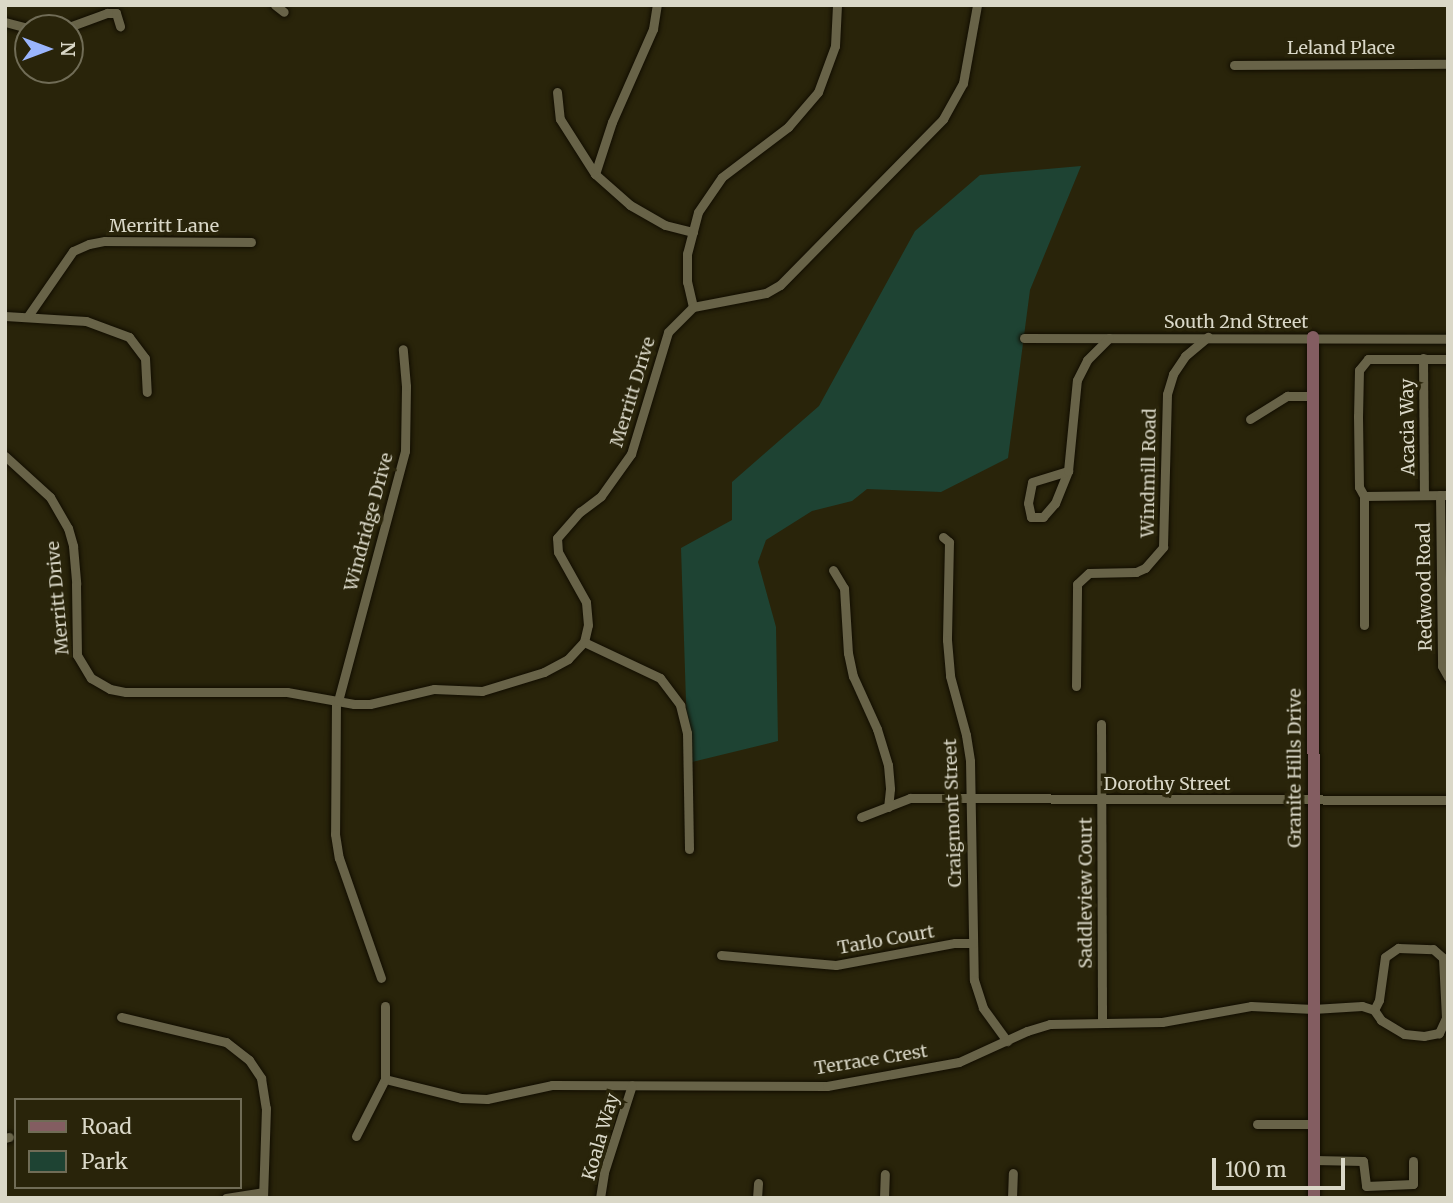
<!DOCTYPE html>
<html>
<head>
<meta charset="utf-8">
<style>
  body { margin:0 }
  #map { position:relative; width:1453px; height:1203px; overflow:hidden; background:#29240a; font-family:Merriweather,serif }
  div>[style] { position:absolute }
  .green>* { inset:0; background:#1e4333 }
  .roads { filter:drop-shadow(0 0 2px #110d00) drop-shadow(0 0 2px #110d00) }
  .street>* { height:9px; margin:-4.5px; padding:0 4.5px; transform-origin:4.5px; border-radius:4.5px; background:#686348 }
  .secondary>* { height:12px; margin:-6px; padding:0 6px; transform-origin:6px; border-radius:6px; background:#835d61 }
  span { translate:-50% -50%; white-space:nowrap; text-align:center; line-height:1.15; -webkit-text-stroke:7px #29240a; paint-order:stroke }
  .street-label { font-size:18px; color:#dad8c8 }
  .frame { position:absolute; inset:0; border:7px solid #dad8c8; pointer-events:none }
  .legend { position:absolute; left:14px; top:1098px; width:228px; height:91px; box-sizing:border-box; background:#29240a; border:2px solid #706c56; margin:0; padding:9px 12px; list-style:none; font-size:21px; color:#dad8c8 }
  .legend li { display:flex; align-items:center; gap:14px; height:35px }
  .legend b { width:35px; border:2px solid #706c56 }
  .north { position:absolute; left:14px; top:14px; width:70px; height:70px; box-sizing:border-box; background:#29240a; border:2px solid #706c56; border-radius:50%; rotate:90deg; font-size:19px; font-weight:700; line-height:28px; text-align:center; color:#dad8c8 }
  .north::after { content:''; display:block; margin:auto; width:24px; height:32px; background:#9ab5fd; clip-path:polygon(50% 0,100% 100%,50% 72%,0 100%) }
  .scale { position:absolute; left:1212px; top:1158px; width:133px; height:32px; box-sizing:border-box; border:4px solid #dad8c8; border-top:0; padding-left:9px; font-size:21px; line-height:24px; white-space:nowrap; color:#dad8c8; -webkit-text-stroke:5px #29240a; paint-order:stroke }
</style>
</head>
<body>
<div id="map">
  <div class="green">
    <i style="clip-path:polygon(1081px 166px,1030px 290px,1008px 458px,941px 492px,867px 489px,852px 501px,812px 511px,766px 540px,758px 562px,776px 627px,778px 741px,688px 763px,681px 548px,732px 520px,732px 482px,819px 406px,915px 231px,980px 175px)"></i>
  </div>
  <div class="roads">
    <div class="street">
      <i style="left:275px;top:5px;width:11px;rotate:38deg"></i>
      <i style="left:5px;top:22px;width:24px;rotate:15deg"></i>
      <i style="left:66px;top:28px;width:44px;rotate:-20.1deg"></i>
      <i style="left:107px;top:13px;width:9px"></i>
      <i style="left:116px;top:13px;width:14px;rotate:73deg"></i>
      <i style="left:1234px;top:65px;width:214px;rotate:-0.3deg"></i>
      <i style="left:557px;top:92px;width:27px;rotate:84deg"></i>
      <i style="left:560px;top:119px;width:65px;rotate:57.5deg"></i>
      <i style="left:595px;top:174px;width:47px;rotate:41.5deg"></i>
      <i style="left:630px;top:205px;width:40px;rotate:29.7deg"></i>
      <i style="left:665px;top:225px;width:29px;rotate:14deg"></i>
      <i style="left:595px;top:174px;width:55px;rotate:-71.9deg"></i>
      <i style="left:612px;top:122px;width:102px;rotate:-66.2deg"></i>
      <i style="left:653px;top:29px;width:24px;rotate:-81deg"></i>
      <i style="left:693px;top:307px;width:26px;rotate:-103deg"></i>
      <i style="left:687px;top:282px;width:28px;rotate:-90deg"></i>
      <i style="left:687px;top:254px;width:43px;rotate:-75.3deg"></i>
      <i style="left:698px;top:212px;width:42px;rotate:-55.6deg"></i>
      <i style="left:722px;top:177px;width:83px;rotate:-37.1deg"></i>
      <i style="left:788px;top:127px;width:46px;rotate:-49.4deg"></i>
      <i style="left:818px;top:92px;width:49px;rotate:-69.7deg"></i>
      <i style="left:835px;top:46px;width:41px;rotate:-87.2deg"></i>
      <i style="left:5px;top:316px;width:81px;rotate:3.5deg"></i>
      <i style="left:86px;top:321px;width:46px;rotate:20.4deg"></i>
      <i style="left:129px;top:337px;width:26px;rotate:53deg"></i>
      <i style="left:145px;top:358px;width:34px;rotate:87deg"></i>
      <i style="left:28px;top:316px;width:79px;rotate:-55.3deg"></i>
      <i style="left:73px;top:251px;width:17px;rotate:-24deg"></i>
      <i style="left:89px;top:244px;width:16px;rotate:-11deg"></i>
      <i style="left:105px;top:241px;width:146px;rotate:0.4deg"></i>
      <i style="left:1024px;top:338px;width:424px;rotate:0.1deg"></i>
      <i style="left:1423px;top:358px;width:137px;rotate:89.6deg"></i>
      <i style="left:1448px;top:359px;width:80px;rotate:180deg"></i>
      <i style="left:1368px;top:359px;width:14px;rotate:129deg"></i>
      <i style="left:1359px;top:370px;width:46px;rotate:91.2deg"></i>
      <i style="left:1358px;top:416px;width:71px;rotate:89.2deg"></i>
      <i style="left:1359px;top:487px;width:10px;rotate:61deg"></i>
      <i style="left:1364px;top:496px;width:84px;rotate:-0.7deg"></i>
      <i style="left:1250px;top:419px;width:44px;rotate:-31.9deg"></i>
      <i style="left:1287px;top:396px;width:25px"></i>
      <i style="left:5px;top:456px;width:61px;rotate:42.3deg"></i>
      <i style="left:50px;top:497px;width:36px;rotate:60deg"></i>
      <i style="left:68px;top:528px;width:19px;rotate:74deg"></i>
      <i style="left:73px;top:546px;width:38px;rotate:85deg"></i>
      <i style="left:76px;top:584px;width:71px;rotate:89.2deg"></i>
      <i style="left:77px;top:655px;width:27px;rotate:59deg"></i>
      <i style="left:91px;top:678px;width:22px;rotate:30deg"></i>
      <i style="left:110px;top:689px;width:16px;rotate:11deg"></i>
      <i style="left:126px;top:692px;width:161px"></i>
      <i style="left:287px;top:692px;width:68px;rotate:10.2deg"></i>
      <i style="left:354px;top:704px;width:16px"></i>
      <i style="left:370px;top:704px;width:66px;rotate:-13.2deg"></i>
      <i style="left:434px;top:689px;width:48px;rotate:2.4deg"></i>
      <i style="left:482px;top:691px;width:65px;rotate:-17deg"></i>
      <i style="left:544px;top:672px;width:27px;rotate:-28deg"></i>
      <i style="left:568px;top:659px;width:23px;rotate:-47deg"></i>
      <i style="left:584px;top:642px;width:17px;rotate:-77deg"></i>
      <i style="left:588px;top:625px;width:23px;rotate:-95deg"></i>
      <i style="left:586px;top:602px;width:57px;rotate:-119.2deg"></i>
      <i style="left:558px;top:552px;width:14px;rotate:-94deg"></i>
      <i style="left:557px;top:538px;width:35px;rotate:-49deg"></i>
      <i style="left:580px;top:512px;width:26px;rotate:-37deg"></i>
      <i style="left:601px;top:496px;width:52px;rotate:-54.5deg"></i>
      <i style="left:631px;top:454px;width:127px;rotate:-73.1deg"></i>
      <i style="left:668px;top:332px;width:35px;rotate:-45deg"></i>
      <i style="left:693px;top:307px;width:74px;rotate:-10.9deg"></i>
      <i style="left:766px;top:293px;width:16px;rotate:-30deg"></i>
      <i style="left:780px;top:285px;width:233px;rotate:-45.5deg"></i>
      <i style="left:943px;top:119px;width:41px;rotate:-60.9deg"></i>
      <i style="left:963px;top:83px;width:79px;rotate:-79.8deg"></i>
      <i style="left:1068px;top:471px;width:35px;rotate:112deg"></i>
      <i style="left:1055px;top:503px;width:18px;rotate:131deg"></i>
      <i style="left:1043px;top:517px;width:12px;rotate:180deg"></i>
      <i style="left:1031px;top:517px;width:14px;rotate:-102deg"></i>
      <i style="left:1028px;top:503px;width:21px;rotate:-79deg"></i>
      <i style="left:1032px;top:482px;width:38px;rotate:-17deg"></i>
      <i style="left:1068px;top:471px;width:91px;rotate:-84.4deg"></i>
      <i style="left:1077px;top:380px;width:22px;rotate:-63deg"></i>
      <i style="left:1087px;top:360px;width:31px;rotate:-45deg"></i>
      <i style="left:1440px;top:495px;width:171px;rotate:89.3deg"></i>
      <i style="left:1442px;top:666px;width:13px;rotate:61deg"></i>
      <i style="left:943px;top:537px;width:8px;rotate:40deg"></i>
      <i style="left:949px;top:542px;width:98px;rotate:91.2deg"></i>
      <i style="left:947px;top:640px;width:36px;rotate:85deg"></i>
      <i style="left:950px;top:676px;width:61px;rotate:74.8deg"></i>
      <i style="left:966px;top:735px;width:26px;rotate:81deg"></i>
      <i style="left:970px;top:761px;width:219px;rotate:89deg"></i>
      <i style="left:974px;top:980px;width:29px;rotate:72deg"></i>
      <i style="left:983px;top:1008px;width:41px;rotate:54deg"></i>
      <i style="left:833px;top:570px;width:21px;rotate:59deg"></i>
      <i style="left:844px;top:588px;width:65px;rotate:86.5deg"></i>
      <i style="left:848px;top:653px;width:24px;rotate:78deg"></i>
      <i style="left:853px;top:676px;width:58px;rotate:65.6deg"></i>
      <i style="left:877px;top:729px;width:38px;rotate:73deg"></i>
      <i style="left:888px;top:765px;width:24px;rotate:85deg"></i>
      <i style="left:890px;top:789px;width:18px;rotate:96deg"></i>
      <i style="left:1364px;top:625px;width:129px;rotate:-90deg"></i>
      <i style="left:584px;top:642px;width:84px;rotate:25.3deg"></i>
      <i style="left:660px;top:678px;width:34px;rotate:53deg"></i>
      <i style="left:680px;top:705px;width:29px;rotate:76deg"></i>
      <i style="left:687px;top:733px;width:116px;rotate:89deg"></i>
      <i style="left:1076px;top:686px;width:102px;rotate:-89.4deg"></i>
      <i style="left:1077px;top:584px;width:16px;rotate:-43deg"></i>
      <i style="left:1089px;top:573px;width:47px;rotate:-1.2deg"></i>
      <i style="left:1136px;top:572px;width:10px;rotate:-24deg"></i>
      <i style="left:1145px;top:568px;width:28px;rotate:-49deg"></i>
      <i style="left:1163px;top:547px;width:153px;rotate:-88.5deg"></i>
      <i style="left:1167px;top:394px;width:21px;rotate:-73deg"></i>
      <i style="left:1173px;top:374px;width:22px;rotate:-56deg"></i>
      <i style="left:1185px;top:356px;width:30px;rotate:-40deg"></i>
      <i style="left:336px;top:701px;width:133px;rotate:90.4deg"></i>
      <i style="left:335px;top:834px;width:24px;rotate:81deg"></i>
      <i style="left:339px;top:858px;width:127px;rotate:70.7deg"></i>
      <i style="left:338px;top:701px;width:259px;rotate:-75deg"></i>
      <i style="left:405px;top:451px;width:65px;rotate:-89.1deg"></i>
      <i style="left:406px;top:386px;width:37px;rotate:-95deg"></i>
      <i style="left:1101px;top:724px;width:297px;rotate:89.8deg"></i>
      <i style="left:861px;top:817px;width:53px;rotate:-21.2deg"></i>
      <i style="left:910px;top:798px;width:538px;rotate:0.21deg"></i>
      <i style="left:1398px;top:948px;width:35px;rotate:2deg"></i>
      <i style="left:1433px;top:949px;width:13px;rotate:42deg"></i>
      <i style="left:1443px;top:958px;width:60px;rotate:87.1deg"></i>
      <i style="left:1446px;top:1018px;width:17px;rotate:115deg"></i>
      <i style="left:1439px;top:1033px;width:15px;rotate:169deg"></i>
      <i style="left:1424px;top:1036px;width:20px;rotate:-174deg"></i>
      <i style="left:1404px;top:1034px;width:27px;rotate:-149deg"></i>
      <i style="left:1381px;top:1020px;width:12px;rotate:-125deg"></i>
      <i style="left:1374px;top:1010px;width:11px;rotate:-63deg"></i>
      <i style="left:1379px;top:1000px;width:43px;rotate:-82.1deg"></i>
      <i style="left:1385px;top:957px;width:16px;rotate:-35deg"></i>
      <i style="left:721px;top:955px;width:115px;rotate:5deg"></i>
      <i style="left:836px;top:965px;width:121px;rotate:-10.5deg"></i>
      <i style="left:955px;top:943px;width:18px"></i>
      <i style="left:121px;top:1017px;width:108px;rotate:13.4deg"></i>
      <i style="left:226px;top:1042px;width:29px;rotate:38deg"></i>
      <i style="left:249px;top:1060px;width:22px;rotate:56deg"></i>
      <i style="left:261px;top:1078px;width:30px;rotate:81deg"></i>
      <i style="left:266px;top:1108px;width:90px;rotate:91.9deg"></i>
      <i style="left:385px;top:1079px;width:78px;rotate:14deg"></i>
      <i style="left:461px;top:1098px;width:26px;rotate:2deg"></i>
      <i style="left:487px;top:1099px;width:66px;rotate:-12.2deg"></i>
      <i style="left:552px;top:1085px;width:275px;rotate:0.2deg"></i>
      <i style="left:827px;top:1086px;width:134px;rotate:-10.3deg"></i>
      <i style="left:959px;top:1062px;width:75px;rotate:-24.5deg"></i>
      <i style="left:1027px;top:1031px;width:24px;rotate:-17deg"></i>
      <i style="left:1050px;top:1024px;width:112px;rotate:-1deg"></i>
      <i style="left:1162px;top:1022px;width:90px;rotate:-10.2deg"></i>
      <i style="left:1251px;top:1006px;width:62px;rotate:2.8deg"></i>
      <i style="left:1313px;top:1009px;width:49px;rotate:-3.5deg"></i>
      <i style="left:1362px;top:1006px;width:13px;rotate:18deg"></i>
      <i style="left:1257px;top:1124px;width:56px"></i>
      <i style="left:356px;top:1136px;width:64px;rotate:-63deg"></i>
      <i style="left:385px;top:1079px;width:73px;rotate:-90deg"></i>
      <i style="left:5px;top:1138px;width:4px;rotate:-14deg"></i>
      <i style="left:1314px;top:1160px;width:49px;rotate:1.2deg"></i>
      <i style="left:1363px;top:1161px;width:25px;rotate:83deg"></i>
      <i style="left:1366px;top:1186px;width:47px;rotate:-2.4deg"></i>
      <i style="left:1413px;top:1184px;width:23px;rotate:-90deg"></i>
      <i style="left:226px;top:1198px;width:37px;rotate:-9deg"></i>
      <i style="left:600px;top:1198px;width:26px;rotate:-81deg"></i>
      <i style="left:604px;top:1172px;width:91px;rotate:-72.2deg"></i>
      <i style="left:757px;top:1198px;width:15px;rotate:-86deg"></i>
      <i style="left:884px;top:1198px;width:24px;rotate:-88deg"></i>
      <i style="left:1012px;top:1198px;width:25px;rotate:-88deg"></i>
    </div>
    <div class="secondary">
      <i style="left:1313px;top:337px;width:861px;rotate:89.93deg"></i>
    </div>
  </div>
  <div class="street-label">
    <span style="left:1341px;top:48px">Leland Place</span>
    <span style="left:164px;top:226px">Merritt Lane</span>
    <span style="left:1236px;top:322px">South 2nd Street</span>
    <span style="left:633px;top:392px;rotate:-73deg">Merritt Drive</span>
    <span style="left:1408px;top:427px;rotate:-91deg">Acacia Way</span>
    <span style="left:1149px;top:473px;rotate:-89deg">Windmill Road</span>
    <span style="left:369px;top:522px;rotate:-75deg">Windridge Drive</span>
    <span style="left:1425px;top:587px;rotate:-91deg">Redwood Road</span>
    <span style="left:58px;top:598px;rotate:-95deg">Merritt Drive</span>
    <span style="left:1295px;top:768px;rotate:-90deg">Granite Hills Drive</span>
    <span style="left:1167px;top:784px">Dorothy Street</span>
    <span style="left:953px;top:813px;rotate:-92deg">Craigmont Street</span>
    <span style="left:1086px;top:893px;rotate:-90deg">Saddleview Court</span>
    <span style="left:886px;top:940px;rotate:-10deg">Tarlo Court</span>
    <span style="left:871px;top:1060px;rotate:-9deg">Terrace Crest</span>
    <span style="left:601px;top:1137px;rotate:-74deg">Koala Way</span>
  </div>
  <div class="frame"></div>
  <ul class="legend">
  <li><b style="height:9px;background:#835d61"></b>Road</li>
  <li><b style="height:19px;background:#1e4333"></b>Park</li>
  </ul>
  <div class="north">N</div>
  <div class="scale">100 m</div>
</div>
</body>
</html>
